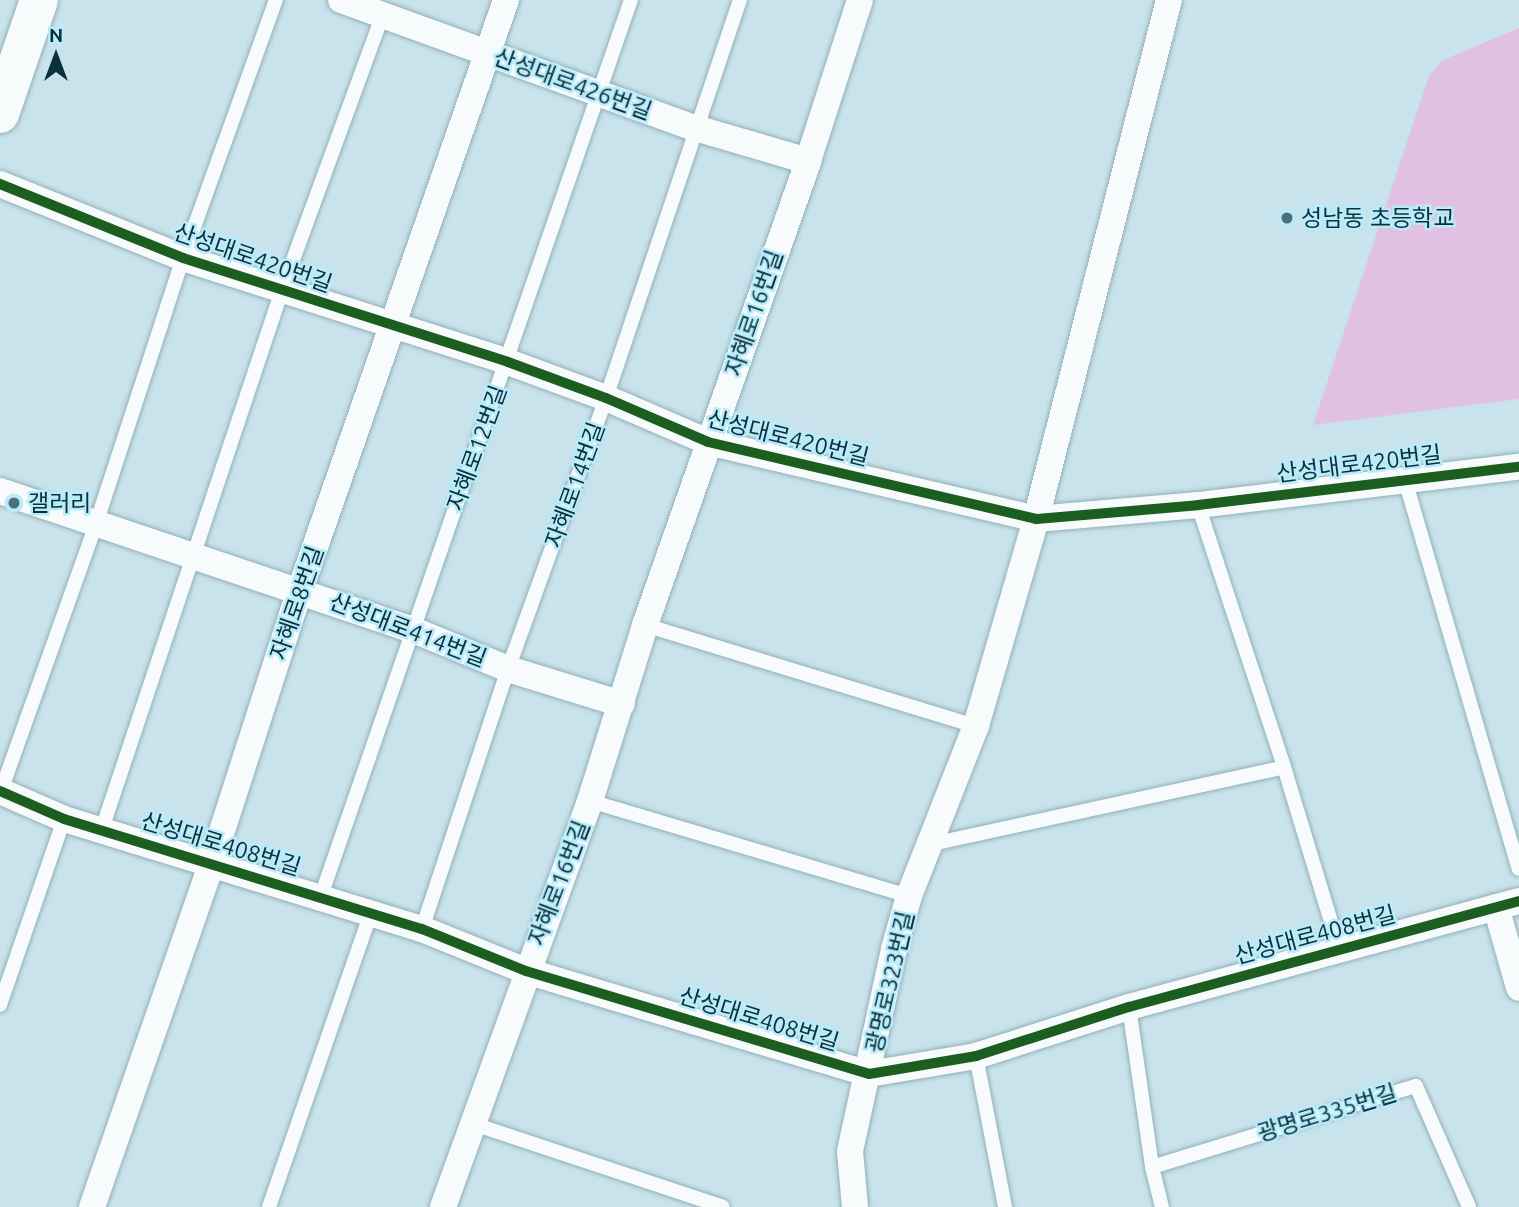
<!DOCTYPE html>
<html>
<head>
<meta charset="utf-8">
<style>
  body { margin:0 }
  #map { position:relative; width:1519px; height:1207px; overflow:hidden; background:#c9e3ec; font-family:Ubuntu,"Noto Sans KR",sans-serif }
  div>[style] { position:absolute }
  .green>* { inset:0; background:#e0c1e1 }
  .roads { filter:drop-shadow(0 0 2px #93afb8) drop-shadow(0 0 2px #93afb8) }
  .service>* { height:14px; margin:-7px; padding:0 7px; transform-origin:7px; border-radius:7px; background:#f7fbfc }
  .minor>* { height:26px; margin:-13px; padding:0 13px; transform-origin:13px; border-radius:13px; background:#f7fbfc }
  .primary>* { height:38px; margin:-19px; padding:0 19px; transform-origin:19px; border-radius:19px; background:#f7fbfc }
  .cycleway>* { height:10px; margin:-5px; padding:0 5px; transform-origin:5px; border-radius:5px; background:#1b5e20 }
  .dots>* { width:19px; height:19px; translate:-50% -50%; box-sizing:border-box; border:4px solid #baebfb; border-radius:50% }
  span { translate:-50% -50%; white-space:nowrap; text-align:center; line-height:1.15; -webkit-text-stroke:5px #baebfb; paint-order:stroke }
  .street-label { font-size:23px; color:#0a303a }
  .poi-label { font-size:23px; color:#0a303a }
  .left { translate:0 -50%; text-align:left }
  .north { position:absolute; left:21px; top:21px; width:70px; height:70px; -webkit-text-stroke:5px #baebfb; paint-order:stroke; rotate:0deg; font-size:19px; font-weight:700; line-height:28px; text-align:center; color:#0a303a }
  .north::after { content:''; display:block; margin:auto; width:24px; height:32px; background:#0a303a; clip-path:polygon(50% 0,100% 100%,50% 72%,0 100%) }
</style>
</head>
<body>
<div id="map">
  <div class="green">
    <i style="clip-path:polygon(1519px 28px,1519px 399px,1313px 425px,1429px 76px,1443px 60px)"></i>
  </div>
  <div class="roads">
    <div class="service">
      <i style="left:1405px;top:480px;width:405px;rotate:73.7deg"></i>
      <i style="left:1198px;top:505px;width:276px;rotate:71.8deg"></i>
      <i style="left:1284px;top:767px;width:192px;rotate:73.1deg"></i>
      <i style="left:645px;top:625px;width:346px;rotate:17deg"></i>
      <i style="left:1px;top:791px;width:283px;rotate:-70.4deg"></i>
      <i style="left:96px;top:524px;width:280px;rotate:-71.9deg"></i>
      <i style="left:183px;top:258px;width:274px;rotate:-70.2deg"></i>
      <i style="left:590px;top:801px;width:333px;rotate:16.6deg"></i>
      <i style="left:102px;top:829px;width:568px;rotate:-71.53deg"></i>
      <i style="left:282px;top:290px;width:294px;rotate:-69.9deg"></i>
      <i style="left:932px;top:844px;width:360px;rotate:-12.3deg"></i>
      <i style="left:321px;top:896px;width:948px;rotate:-70.92deg"></i>
      <i style="left:422px;top:929px;width:274px;rotate:-71.7deg"></i>
      <i style="left:508px;top:669px;width:288px;rotate:-70.1deg"></i>
      <i style="left:606px;top:398px;width:420px;rotate:-71.4deg"></i>
      <i style="left:0;top:1005px;width:197px;rotate:-71deg"></i>
      <i style="left:1129px;top:1007px;width:162px;rotate:81.8deg"></i>
      <i style="left:1152px;top:1167px;width:41px;rotate:76deg"></i>
      <i style="left:976px;top:1056px;width:154px;rotate:79.1deg"></i>
      <i style="left:474px;top:1124px;width:262px;rotate:18.4deg"></i>
      <i style="left:1152px;top:1167px;width:276px;rotate:-17.1deg"></i>
      <i style="left:1416px;top:1086px;width:132px;rotate:66.3deg"></i>
      <i style="left:269px;top:1207px;width:309px;rotate:-70.9deg"></i>
    </div>
    <div class="minor">
      <i style="left:341px;top:0;width:376px;rotate:19.9deg"></i>
      <i style="left:695px;top:128px;width:118px;rotate:16.3deg"></i>
      <i style="left:0;top:184px;width:197px;rotate:22deg"></i>
      <i style="left:183px;top:258px;width:341px;rotate:17.7deg"></i>
      <i style="left:508px;top:362px;width:104px;rotate:20.2deg"></i>
      <i style="left:606px;top:398px;width:111px;rotate:23.3deg"></i>
      <i style="left:708px;top:442px;width:337px;rotate:13.2deg"></i>
      <i style="left:1036px;top:519px;width:163px;rotate:-4.9deg"></i>
      <i style="left:1198px;top:505px;width:323px;rotate:-6.8deg"></i>
      <i style="left:0;top:491px;width:434px;rotate:18.6deg"></i>
      <i style="left:411px;top:629px;width:105px;rotate:22.4deg"></i>
      <i style="left:508px;top:669px;width:119px;rotate:17.1deg"></i>
      <i style="left:0;top:791px;width:70px;rotate:23.6deg"></i>
      <i style="left:64px;top:819px;width:375px;rotate:17.1deg"></i>
      <i style="left:422px;top:929px;width:112px;rotate:22deg"></i>
      <i style="left:526px;top:971px;width:358px;rotate:16.7deg"></i>
      <i style="left:869px;top:1074px;width:109px;rotate:-9.5deg"></i>
      <i style="left:976px;top:1056px;width:161px;rotate:-17.8deg"></i>
      <i style="left:1129px;top:1007px;width:404px;rotate:-15.2deg"></i>
      <i style="left:1496px;top:907px;width:84px;rotate:74.1deg"></i>
      <i style="left:92px;top:1207px;width:362px;rotate:-70.8deg"></i>
      <i style="left:211px;top:865px;width:289px;rotate:-72.1deg"></i>
      <i style="left:300px;top:590px;width:625px;rotate:-70.75deg"></i>
      <i style="left:443px;top:1207px;width:432px;rotate:-70.1deg"></i>
      <i style="left:590px;top:801px;width:184px;rotate:-72.6deg"></i>
      <i style="left:645px;top:625px;width:492px;rotate:-70.6deg"></i>
      <i style="left:808px;top:161px;width:169px;rotate:-72.1deg"></i>
      <i style="left:855px;top:1207px;width:56px;rotate:-95.1deg"></i>
      <i style="left:850px;top:1151px;width:207px;rotate:-77.7deg"></i>
      <i style="left:894px;top:949px;width:55px;rotate:-74.2deg"></i>
      <i style="left:909px;top:896px;width:183px;rotate:-68.5deg"></i>
      <i style="left:976px;top:726px;width:216px;rotate:-73.8deg"></i>
      <i style="left:1036px;top:519px;width:536px;rotate:-75.63deg"></i>
    </div>
    <div class="primary">
      <i style="left:0;top:114px;width:120px;rotate:-71.1deg"></i>
    </div>
  </div>
  <div class="cycleway">
    <i style="left:0;top:184px;width:197px;rotate:22deg"></i>
    <i style="left:183px;top:258px;width:341px;rotate:17.7deg"></i>
    <i style="left:508px;top:362px;width:104px;rotate:20.2deg"></i>
    <i style="left:606px;top:398px;width:111px;rotate:23.3deg"></i>
    <i style="left:708px;top:442px;width:337px;rotate:13.2deg"></i>
    <i style="left:1036px;top:519px;width:163px;rotate:-4.9deg"></i>
    <i style="left:1198px;top:505px;width:323px;rotate:-6.8deg"></i>
    <i style="left:0;top:791px;width:70px;rotate:23.6deg"></i>
    <i style="left:64px;top:819px;width:375px;rotate:17.1deg"></i>
    <i style="left:422px;top:929px;width:112px;rotate:22deg"></i>
    <i style="left:526px;top:971px;width:358px;rotate:16.7deg"></i>
    <i style="left:869px;top:1074px;width:109px;rotate:-9.5deg"></i>
    <i style="left:976px;top:1056px;width:161px;rotate:-17.8deg"></i>
    <i style="left:1129px;top:1007px;width:404px;rotate:-15.2deg"></i>
  </div>
  <div class="dots">
    <i style="left:1287px;top:218px;background:#4d6f78"></i>
    <i style="left:14px;top:503px;background:#4d6f78"></i>
  </div>
  <div class="street-label">
    <span style="left:573px;top:84px;rotate:20deg">산성대로426번길</span>
    <span style="left:253px;top:258px;rotate:19deg">산성대로420번길</span>
    <span style="left:754px;top:313px;rotate:-71deg">자혜로16번길</span>
    <span style="left:788px;top:438px;rotate:14deg">산성대로420번길</span>
    <span style="left:477px;top:448px;rotate:-70deg">자혜로12번길</span>
    <span style="left:1359px;top:464px;rotate:-7deg">산성대로420번길</span>
    <span style="left:575px;top:485px;rotate:-70deg">자혜로14번길</span>
    <span style="left:297px;top:603px;rotate:-71deg">자혜로8번길</span>
    <span style="left:408px;top:630px;rotate:21deg">산성대로414번길</span>
    <span style="left:221px;top:844px;rotate:17deg">산성대로408번길</span>
    <span style="left:559px;top:883px;rotate:-69deg">자혜로16번길</span>
    <span style="left:1315px;top:935px;rotate:-15deg">산성대로408번길</span>
    <span style="left:890px;top:982px;rotate:-77deg">광명로323번길</span>
    <span style="left:759px;top:1019px;rotate:17deg">산성대로408번길</span>
    <span style="left:1327px;top:1113px;rotate:-17deg">광명로335번길</span>
  </div>
  <div class="poi-label">
    <span class="left" style="left:1301px;top:218px">성남동 초등학교</span>
    <span class="left" style="left:28px;top:503px">갤러리</span>
  </div>
  <div class="north">N</div>
</div>
</body>
</html>
